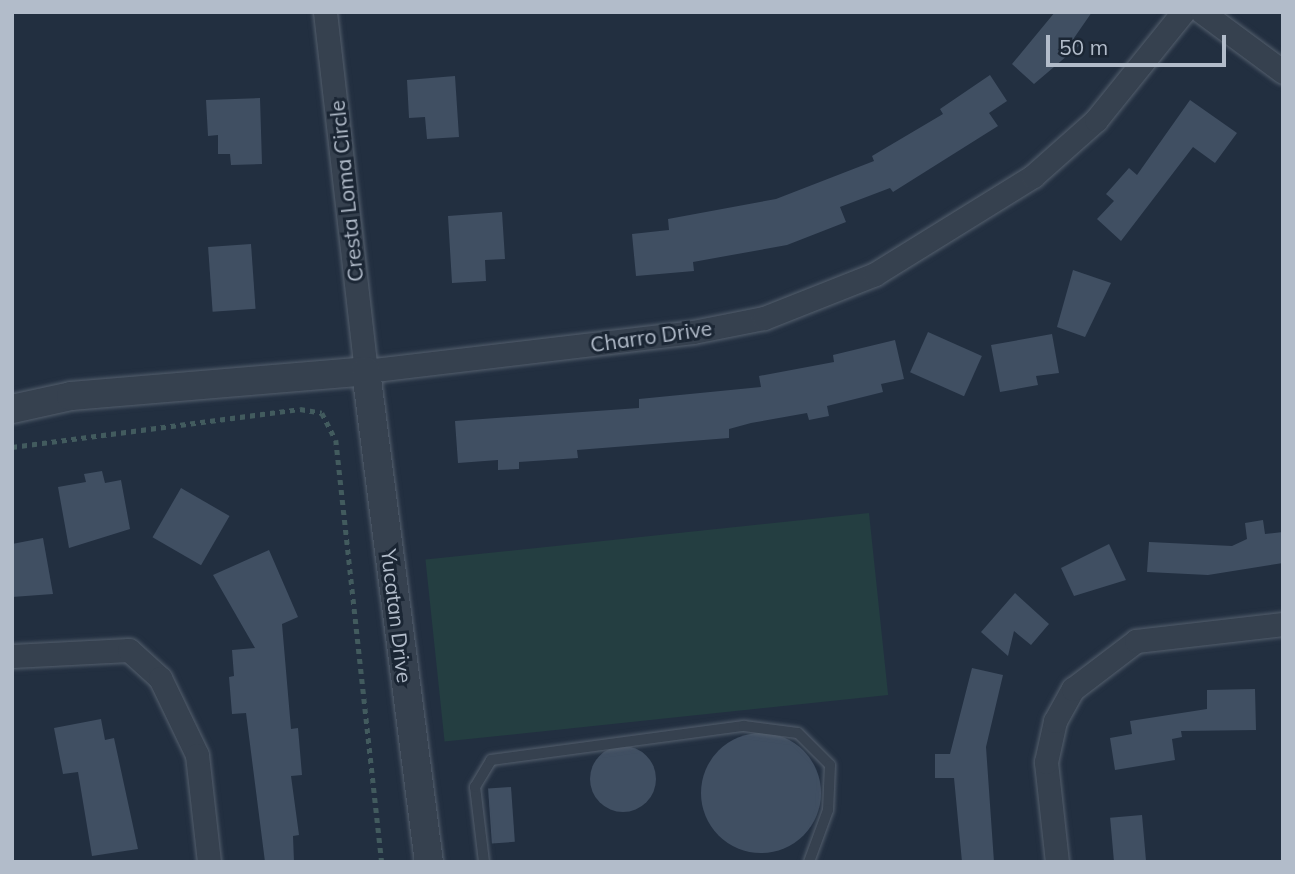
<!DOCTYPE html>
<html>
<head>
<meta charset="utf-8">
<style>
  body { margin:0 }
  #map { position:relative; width:1295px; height:874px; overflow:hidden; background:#222f40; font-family:Mulish,sans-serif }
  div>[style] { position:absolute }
  .green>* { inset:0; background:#243e41; transform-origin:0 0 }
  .building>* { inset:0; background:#404f62; transform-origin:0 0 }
  .round { border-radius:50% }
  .path>* { height:4.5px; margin-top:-2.25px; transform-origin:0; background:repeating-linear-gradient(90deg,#425b5e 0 5px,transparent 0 10px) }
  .roads { filter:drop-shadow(0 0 2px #545f6d) drop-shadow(0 0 2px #545f6d) }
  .service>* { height:10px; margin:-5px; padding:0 5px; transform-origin:5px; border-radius:5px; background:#36414f }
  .minor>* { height:23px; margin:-11.5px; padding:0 11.5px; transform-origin:11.5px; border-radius:11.5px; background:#36414f }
  .tertiary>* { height:28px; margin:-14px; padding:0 14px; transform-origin:14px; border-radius:14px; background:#36414f }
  span { translate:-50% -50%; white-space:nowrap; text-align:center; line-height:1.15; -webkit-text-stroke:6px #1b2634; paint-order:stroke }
  .street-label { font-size:21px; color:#b2bcca }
  .frame { position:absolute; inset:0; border:14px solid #b2bcca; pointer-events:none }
  .scale { position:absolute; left:1046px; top:35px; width:180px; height:32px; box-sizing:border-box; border:4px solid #b2bcca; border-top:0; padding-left:9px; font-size:21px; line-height:24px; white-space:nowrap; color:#b2bcca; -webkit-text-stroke:5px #1b2634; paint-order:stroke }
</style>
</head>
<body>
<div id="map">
  <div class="green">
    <i style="left:869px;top:513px;width:183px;height:446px;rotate:84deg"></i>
  </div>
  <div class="building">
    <i style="clip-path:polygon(1055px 12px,1092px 12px,1074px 38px,1081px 44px,1034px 84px,1012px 64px)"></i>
    <i style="clip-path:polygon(990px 75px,1007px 101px,989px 113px,998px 126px,893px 192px,890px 188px,840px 207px,846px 222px,787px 245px,693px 262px,694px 271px,636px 276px,632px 234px,669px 230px,668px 219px,776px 199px,874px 161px,872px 156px,943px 114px,940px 109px)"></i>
    <i style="clip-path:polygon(455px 76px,459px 137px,427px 139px,425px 117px,409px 118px,407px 80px)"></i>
    <i style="clip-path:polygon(260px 98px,262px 164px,231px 165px,230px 154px,218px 154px,218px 135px,208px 136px,206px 100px)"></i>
    <i style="clip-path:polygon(1190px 100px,1237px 133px,1215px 163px,1193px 147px,1121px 241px,1097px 219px,1114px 201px,1106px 194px,1129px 168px,1137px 175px)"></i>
    <i style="clip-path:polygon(502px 212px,505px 259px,485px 260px,486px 281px,452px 283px,448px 216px)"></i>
    <i style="left:251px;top:244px;width:65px;height:43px;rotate:86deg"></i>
    <i style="clip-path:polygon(1073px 270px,1111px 283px,1085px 337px,1057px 327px)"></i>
    <i style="left:928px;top:332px;width:59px;height:44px;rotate:24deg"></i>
    <i style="clip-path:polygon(1052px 334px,1059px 373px,1036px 376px,1038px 385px,1000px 392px,991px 345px)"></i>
    <i style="clip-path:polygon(895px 340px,904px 379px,881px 384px,883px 392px,827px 406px,829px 416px,809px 420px,807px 413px,751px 423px,729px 429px,729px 438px,577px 450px,578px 458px,519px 462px,519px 469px,498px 470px,498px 460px,458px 463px,455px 421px,639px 408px,639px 399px,761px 387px,759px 376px,834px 362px,833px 355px)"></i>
    <i style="clip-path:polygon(102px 471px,105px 483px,121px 480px,130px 529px,69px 548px,58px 487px,86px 482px,84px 474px)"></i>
    <i style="left:181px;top:488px;width:56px;height:57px;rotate:30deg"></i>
    <i style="clip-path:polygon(1263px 520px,1265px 534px,1283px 532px,1283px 563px,1208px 575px,1147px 572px,1149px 542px,1232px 546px,1247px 539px,1245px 523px)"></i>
    <i style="clip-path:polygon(43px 538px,53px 594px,12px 597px,12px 544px)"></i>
    <i style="clip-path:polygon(1109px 544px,1126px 580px,1074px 596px,1061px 568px)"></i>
    <i style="clip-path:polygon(269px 550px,298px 617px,282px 624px,291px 729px,298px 728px,302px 775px,291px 776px,299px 835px,293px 836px,294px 862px,265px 862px,246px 713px,232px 714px,229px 677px,234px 676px,232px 650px,255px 648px,213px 575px)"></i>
    <i style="clip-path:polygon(1015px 593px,1049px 624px,1031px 645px,1014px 631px,1008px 656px,981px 632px)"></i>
    <i style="clip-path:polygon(972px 668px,1003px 675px,986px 747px,994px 862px,962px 862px,954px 778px,935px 778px,935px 754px,950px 754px)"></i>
    <i style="clip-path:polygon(1255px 689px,1256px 730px,1181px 731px,1182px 737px,1172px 739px,1175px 760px,1115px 770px,1110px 738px,1132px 734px,1130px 721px,1207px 709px,1207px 690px)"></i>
    <i style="clip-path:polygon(101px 719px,105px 740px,114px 738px,138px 849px,92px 856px,78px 772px,63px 774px,54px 728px)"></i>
    <i class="round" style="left:701px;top:733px;width:120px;height:120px"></i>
    <i class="round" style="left:590px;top:746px;width:66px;height:66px"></i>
    <i style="left:511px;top:787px;width:55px;height:23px;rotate:86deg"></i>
    <i style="left:1142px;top:815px;width:47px;height:32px;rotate:85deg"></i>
  </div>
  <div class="path">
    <i style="left:12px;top:447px;width:290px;rotate:-7.5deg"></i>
    <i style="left:300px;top:409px;width:22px;rotate:10deg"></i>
    <i style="left:322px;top:413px;width:30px;rotate:63deg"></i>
    <i style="left:336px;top:440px;width:424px;rotate:83.8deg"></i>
  </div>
  <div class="roads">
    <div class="service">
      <i style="left:484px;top:862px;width:76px;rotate:-96.8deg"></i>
      <i style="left:475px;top:787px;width:31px;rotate:-59deg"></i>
      <i style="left:491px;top:760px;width:255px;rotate:-7.7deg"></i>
      <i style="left:744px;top:726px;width:54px;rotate:7.4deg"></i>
      <i style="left:798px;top:733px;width:45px;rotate:45deg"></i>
      <i style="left:830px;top:765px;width:45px;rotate:92.5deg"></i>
      <i style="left:828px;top:810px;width:55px;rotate:110.1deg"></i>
    </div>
    <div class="minor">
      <i style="left:325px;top:12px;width:361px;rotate:83.5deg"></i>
      <i style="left:366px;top:371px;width:329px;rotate:-6.8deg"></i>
      <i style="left:693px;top:332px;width:72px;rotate:-11.2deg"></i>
      <i style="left:764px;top:318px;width:119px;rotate:-21.6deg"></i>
      <i style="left:875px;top:274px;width:186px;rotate:-31.8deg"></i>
      <i style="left:1033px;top:176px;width:84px;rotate:-41.6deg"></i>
      <i style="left:1096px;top:120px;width:139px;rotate:-51.1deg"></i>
      <i style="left:1202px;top:12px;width:101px;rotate:36.5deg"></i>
      <i style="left:12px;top:656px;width:117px;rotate:-2.9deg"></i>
      <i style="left:129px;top:650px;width:42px;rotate:42.1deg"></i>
      <i style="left:160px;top:678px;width:85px;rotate:64.3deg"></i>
      <i style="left:197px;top:755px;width:108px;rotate:83.6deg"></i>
      <i style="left:1057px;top:862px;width:101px;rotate:-96.3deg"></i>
      <i style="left:1046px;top:762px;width:42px;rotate:-77.6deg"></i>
      <i style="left:1055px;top:721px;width:37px;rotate:-61deg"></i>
      <i style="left:1073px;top:689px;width:79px;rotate:-37.3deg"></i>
      <i style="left:1136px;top:641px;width:148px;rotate:-6.6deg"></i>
    </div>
    <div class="tertiary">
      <i style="left:12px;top:409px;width:60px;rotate:-12.4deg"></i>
      <i style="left:71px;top:396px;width:296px;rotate:-4.8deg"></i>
      <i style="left:366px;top:371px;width:495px;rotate:82.7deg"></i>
    </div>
  </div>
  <div class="street-label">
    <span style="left:346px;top:191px;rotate:-96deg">Cresta Loma Circle</span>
    <span style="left:651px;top:336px;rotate:-8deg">Charro Drive</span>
    <span style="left:397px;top:616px;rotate:83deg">Yucatan Drive</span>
  </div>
  <div class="frame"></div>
  <div class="scale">50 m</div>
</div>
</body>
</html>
